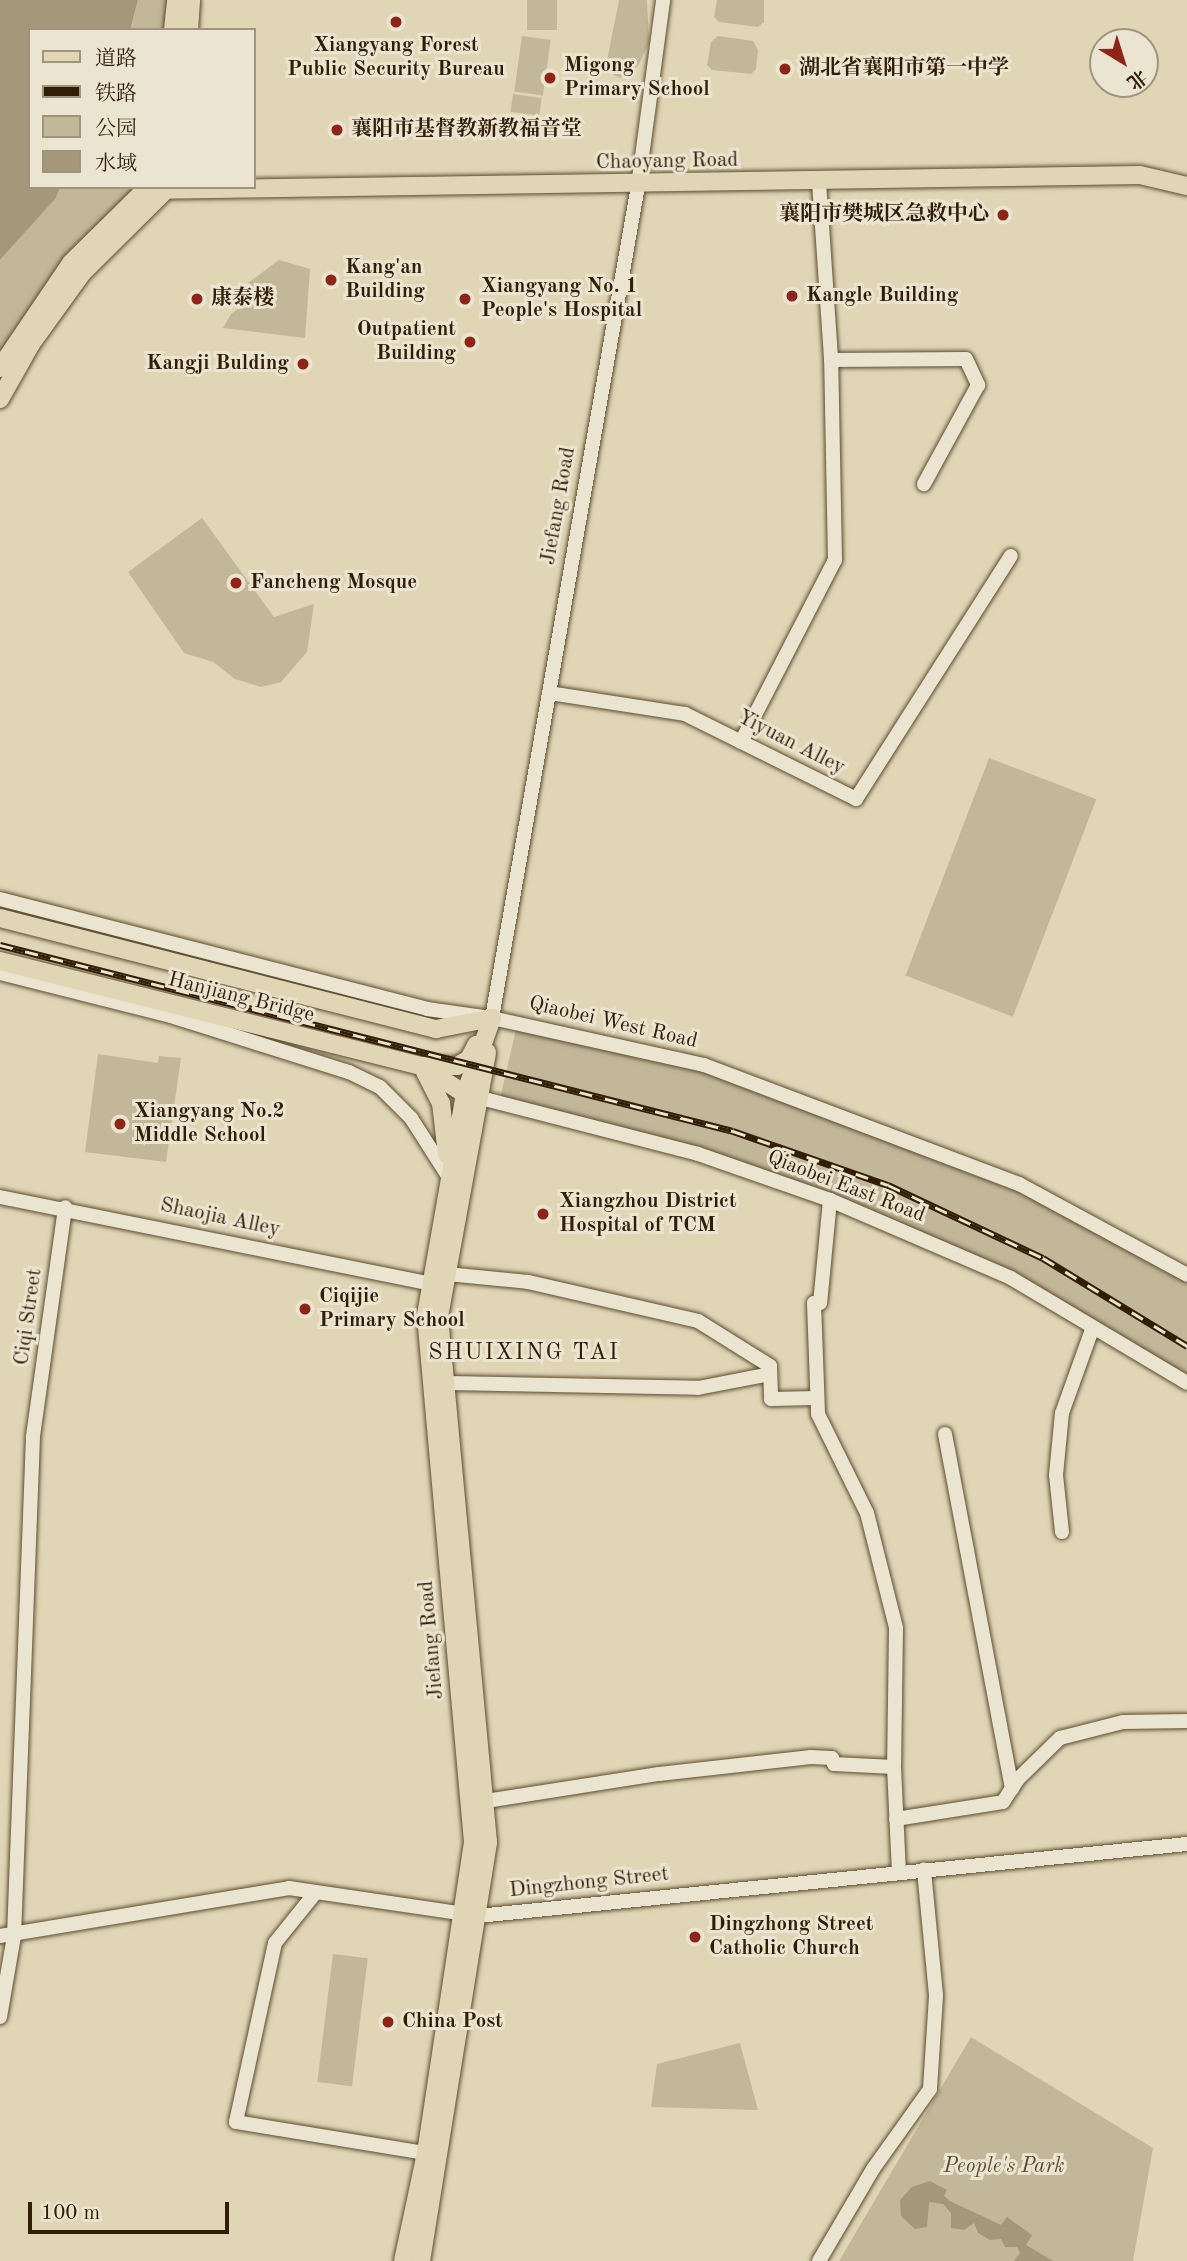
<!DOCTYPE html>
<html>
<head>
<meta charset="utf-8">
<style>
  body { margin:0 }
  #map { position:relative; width:1187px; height:2261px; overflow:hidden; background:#e0d6b6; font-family:"Old Standard TT","Noto Serif SC",serif }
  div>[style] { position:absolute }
  .green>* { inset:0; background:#c2b798; transform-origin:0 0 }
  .water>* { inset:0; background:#a5977a }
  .roads { filter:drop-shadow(0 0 2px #5e4b31) drop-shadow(0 0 2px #5e4b31) }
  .minor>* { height:14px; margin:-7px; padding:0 7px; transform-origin:7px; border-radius:7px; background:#ebe4d0 }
  .major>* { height:18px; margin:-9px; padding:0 9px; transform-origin:9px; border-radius:9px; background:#e0d6b6 }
  .rail>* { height:7px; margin-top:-3.5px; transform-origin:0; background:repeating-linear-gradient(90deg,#ebe4d0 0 13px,#321d05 0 26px); box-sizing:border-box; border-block:2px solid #321d05 }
  .dots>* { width:19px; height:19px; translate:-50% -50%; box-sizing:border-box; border:4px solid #ebe4d0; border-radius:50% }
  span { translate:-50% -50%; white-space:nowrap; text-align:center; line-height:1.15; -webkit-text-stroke:6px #ebe4d0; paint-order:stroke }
  .poi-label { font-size:21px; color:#321d05; font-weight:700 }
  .left { translate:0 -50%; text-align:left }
  .right { translate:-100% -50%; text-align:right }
  .street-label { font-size:21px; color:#321d05 }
  .park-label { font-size:21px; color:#5d4b31; font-style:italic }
  .neighbourhood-label { font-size:23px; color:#321d05; letter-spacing:2px }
  .legend { position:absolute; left:28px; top:28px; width:228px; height:161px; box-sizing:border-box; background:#ebe4d0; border:2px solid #a1947f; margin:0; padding:9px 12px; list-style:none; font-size:21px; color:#321d05 }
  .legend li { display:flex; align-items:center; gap:14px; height:35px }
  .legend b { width:35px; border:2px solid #a1947f }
  .north { position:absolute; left:1089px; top:28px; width:70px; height:70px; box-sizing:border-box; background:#ebe4d0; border:2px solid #a1947f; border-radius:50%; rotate:142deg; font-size:19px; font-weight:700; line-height:28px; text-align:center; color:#321d05 }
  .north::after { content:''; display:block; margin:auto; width:24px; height:32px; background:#8f2418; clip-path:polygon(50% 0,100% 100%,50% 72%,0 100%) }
  .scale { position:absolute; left:28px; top:2202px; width:201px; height:32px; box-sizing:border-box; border:4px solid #321d05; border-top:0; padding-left:9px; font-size:21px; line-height:24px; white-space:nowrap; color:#321d05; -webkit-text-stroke:5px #ebe4d0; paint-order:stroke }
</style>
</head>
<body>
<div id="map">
  <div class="green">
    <i style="clip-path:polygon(138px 0,176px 0,173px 30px,130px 30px)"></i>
    <i style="left:527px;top:0;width:30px;height:30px"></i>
    <i style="clip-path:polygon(619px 0,647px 0,649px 43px,638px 66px,620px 78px,605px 70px)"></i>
    <i style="clip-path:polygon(717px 0,764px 0,764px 22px,758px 27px,719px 22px,714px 17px)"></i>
    <i style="left:522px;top:36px;width:29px;height:56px;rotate:8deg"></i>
    <i style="clip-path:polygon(718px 36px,753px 41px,758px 50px,756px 69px,751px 74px,712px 70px,707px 65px,711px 42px)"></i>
    <i style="left:513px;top:94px;width:29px;height:18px;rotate:8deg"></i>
    <i style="clip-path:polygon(60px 187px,148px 187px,0 368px,0 260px,56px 198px)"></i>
    <i style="clip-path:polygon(279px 260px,310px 269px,305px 338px,223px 328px,231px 314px,257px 294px,248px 283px)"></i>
    <i style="clip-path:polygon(202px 518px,274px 617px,314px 604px,307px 652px,281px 682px,261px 687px,235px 679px,213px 662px,184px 653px,128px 572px)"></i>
    <i style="left:989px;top:758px;width:115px;height:233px;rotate:21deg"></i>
    <i style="clip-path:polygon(516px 1029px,699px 1064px,1019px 1184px,1187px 1275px,1187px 1383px,1011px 1278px,698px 1154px,499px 1103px)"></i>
    <i style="clip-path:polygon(98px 1054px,158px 1063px,159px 1056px,181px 1058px,166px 1162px,85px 1152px)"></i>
    <i style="left:333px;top:1954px;width:35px;height:129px;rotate:7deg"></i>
    <i style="clip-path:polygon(971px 2037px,1153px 2148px,1133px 2261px,839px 2261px)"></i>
    <i style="clip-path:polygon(740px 2043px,758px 2110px,651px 2107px,657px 2064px)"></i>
  </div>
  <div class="water">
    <i style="clip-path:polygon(0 0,138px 0,130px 30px,30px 30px,30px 187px,60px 187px,56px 198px,0 260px)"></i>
    <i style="clip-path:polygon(930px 2181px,947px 2190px,944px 2196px,950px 2201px,1001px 2225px,1007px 2217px,1032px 2235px,1026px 2245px,1053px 2261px,1014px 2261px,1020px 2253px,1017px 2247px,1005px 2247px,1001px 2239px,990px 2240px,978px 2233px,974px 2223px,964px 2230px,951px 2228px,951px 2213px,943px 2204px,929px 2202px,927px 2227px,915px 2229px,901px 2216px,900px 2200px,912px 2187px)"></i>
  </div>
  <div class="roads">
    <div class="minor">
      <i style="left:819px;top:182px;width:178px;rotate:86.1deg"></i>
      <i style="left:831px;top:360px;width:135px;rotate:-0.4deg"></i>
      <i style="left:966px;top:359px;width:29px;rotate:65deg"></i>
      <i style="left:978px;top:385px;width:113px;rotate:118.6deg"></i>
      <i style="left:549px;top:693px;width:138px;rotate:8.8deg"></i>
      <i style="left:685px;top:714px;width:191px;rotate:26.4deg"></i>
      <i style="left:856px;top:799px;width:288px;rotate:-57.5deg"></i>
      <i style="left:741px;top:742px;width:205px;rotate:-62.7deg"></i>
      <i style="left:835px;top:560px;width:200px;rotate:-91.1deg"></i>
      <i style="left:0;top:899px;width:441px;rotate:14.4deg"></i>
      <i style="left:427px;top:1009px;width:66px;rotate:7.9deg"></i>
      <i style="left:492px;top:1018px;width:217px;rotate:12.5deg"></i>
      <i style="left:704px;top:1065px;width:337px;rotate:20.7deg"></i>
      <i style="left:1019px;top:1184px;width:191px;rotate:28.4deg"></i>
      <i style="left:0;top:973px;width:176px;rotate:14.1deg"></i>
      <i style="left:171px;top:1016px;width:187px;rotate:17.5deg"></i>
      <i style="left:349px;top:1072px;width:34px;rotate:26deg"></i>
      <i style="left:380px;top:1087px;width:44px;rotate:45deg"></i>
      <i style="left:411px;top:1118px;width:72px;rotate:57.4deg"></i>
      <i style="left:492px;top:1018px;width:845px;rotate:-80.05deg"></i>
      <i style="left:638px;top:186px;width:188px;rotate:-82.3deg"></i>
      <i style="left:469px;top:1095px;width:236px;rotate:14.4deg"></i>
      <i style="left:698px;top:1154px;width:140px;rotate:19.2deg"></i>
      <i style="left:830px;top:1200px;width:197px;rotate:23.3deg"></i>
      <i style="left:1011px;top:1278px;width:205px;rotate:30.8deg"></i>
      <i style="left:0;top:1197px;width:440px;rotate:11.4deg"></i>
      <i style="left:830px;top:1200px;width:103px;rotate:95.5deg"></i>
      <i style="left:820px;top:1303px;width:6px;rotate:180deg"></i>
      <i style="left:814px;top:1303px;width:111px;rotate:87.9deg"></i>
      <i style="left:818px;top:1414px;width:110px;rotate:63.7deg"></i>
      <i style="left:867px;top:1513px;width:119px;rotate:75.8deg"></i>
      <i style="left:896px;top:1628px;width:139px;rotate:90.8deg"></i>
      <i style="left:894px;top:1767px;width:105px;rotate:87.3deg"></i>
      <i style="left:447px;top:1274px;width:81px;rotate:5.6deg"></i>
      <i style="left:528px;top:1282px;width:174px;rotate:12.9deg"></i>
      <i style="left:698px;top:1321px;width:85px;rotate:32deg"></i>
      <i style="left:770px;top:1366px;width:33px;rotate:88deg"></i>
      <i style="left:771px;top:1399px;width:45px;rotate:-1.3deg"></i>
      <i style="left:448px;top:1383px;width:250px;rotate:1.1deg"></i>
      <i style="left:698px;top:1388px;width:73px;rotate:-11deg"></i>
      <i style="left:945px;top:1434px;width:361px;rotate:79.3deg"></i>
      <i style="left:1062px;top:1532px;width:57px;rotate:-96deg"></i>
      <i style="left:1056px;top:1475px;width:62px;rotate:-84.5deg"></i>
      <i style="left:1062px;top:1413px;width:91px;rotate:-70.2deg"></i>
      <i style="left:486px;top:1801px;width:175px;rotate:-8.9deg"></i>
      <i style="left:659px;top:1774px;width:153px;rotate:-6.4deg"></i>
      <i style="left:811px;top:1757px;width:21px;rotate:3deg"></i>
      <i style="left:832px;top:1758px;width:6px;rotate:72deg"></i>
      <i style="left:834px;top:1764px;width:60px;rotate:2.9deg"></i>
      <i style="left:896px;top:1819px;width:108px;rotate:-9deg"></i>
      <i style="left:1003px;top:1802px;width:27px;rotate:-57deg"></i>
      <i style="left:1018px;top:1779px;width:59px;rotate:-44.3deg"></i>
      <i style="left:1060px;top:1738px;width:65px;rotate:-14.3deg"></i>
      <i style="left:1123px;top:1722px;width:64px;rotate:-0.9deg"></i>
      <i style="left:316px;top:1892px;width:65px;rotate:128.8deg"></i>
      <i style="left:275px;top:1943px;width:183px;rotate:102.3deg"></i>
      <i style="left:236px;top:2122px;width:193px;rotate:9.3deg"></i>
      <i style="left:0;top:1936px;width:293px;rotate:-9.4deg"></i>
      <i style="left:289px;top:1888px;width:191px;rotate:8.4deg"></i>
      <i style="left:478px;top:1916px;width:713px;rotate:-5.8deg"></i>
      <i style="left:0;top:2017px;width:82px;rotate:-80.2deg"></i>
      <i style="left:14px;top:1936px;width:500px;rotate:-87.82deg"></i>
      <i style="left:33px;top:1436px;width:231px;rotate:-82deg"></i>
      <i style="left:819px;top:2261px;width:107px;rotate:-59.6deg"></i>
      <i style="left:873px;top:2169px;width:98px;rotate:-54.5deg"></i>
      <i style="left:930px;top:2089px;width:94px;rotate:-86.3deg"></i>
      <i style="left:936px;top:1995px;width:126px;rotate:-95.5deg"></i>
    </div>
    <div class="major">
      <i style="left:173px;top:30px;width:30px;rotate:-84deg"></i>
      <i style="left:189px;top:30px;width:30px;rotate:-86deg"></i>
      <i style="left:146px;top:190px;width:994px;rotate:-0.86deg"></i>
      <i style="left:1140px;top:175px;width:48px;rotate:13.2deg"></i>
      <i style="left:0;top:368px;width:127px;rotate:-55.9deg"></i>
      <i style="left:71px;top:263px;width:108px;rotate:-44.6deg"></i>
      <i style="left:0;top:399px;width:63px;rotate:-60.6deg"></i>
      <i style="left:31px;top:344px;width:89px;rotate:-54.2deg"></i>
      <i style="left:83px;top:272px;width:121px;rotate:-44.7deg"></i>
      <i style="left:0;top:918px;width:450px;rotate:14.3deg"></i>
      <i style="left:436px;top:1029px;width:57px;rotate:-11.1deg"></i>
      <i style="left:0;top:961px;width:434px;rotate:14deg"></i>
      <i style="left:421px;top:1066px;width:52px;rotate:32.5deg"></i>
      <i style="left:424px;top:1066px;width:33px"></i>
      <i style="left:457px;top:1066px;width:14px;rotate:-30deg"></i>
      <i style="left:469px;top:1059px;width:16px;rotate:-63deg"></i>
      <i style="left:425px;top:1072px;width:35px;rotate:63deg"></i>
      <i style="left:441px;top:1103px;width:52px;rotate:83.4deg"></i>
      <i style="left:403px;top:2261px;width:110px;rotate:-78deg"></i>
      <i style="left:426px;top:2153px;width:315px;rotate:-81.4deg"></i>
      <i style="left:473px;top:1842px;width:529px;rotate:-95.1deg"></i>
      <i style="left:426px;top:1315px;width:224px;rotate:-80deg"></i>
      <i style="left:465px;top:1094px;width:81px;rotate:-70.4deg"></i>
      <i style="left:421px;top:2261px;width:424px;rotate:-80.9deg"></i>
      <i style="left:488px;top:1842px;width:527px;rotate:-95.33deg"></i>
      <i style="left:439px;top:1317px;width:269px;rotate:-79.7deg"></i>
    </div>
  </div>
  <div class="rail">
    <i style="left:0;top:945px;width:756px;rotate:14.24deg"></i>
    <i style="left:733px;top:1131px;width:164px;rotate:19.2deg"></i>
    <i style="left:888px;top:1185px;width:171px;rotate:25.2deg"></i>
    <i style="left:1043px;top:1258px;width:169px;rotate:31.4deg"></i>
  </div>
  <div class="dots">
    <i style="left:396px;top:22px;background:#8f2418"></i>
    <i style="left:785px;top:69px;background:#8f2418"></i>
    <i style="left:550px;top:78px;background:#8f2418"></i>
    <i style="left:337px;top:130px;background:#8f2418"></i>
    <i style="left:1003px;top:215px;background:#8f2418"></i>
    <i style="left:331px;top:280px;background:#8f2418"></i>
    <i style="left:792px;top:296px;background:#8f2418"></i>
    <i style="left:197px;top:299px;background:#8f2418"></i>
    <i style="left:465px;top:299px;background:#8f2418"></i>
    <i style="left:470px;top:342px;background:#8f2418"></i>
    <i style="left:303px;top:364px;background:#8f2418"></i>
    <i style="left:236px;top:583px;background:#8f2418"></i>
    <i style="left:120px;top:1124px;background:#8f2418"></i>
    <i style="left:543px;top:1214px;background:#8f2418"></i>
    <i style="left:305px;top:1309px;background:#8f2418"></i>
    <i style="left:695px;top:1937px;background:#8f2418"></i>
    <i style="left:388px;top:2022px;background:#8f2418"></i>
  </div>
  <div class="poi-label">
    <span style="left:396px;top:58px">Xiangyang Forest<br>Public Security Bureau</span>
    <span class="left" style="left:564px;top:78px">Migong<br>Primary School</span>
    <span class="left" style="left:799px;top:69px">湖北省襄阳市第一中学</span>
    <span class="left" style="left:351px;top:130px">襄阳市基督教新教福音堂</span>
    <span class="right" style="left:989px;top:215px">襄阳市樊城区急救中心</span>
    <span class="left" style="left:345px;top:280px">Kang'an<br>Building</span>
    <span class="left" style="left:481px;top:299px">Xiangyang No. 1<br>People's Hospital</span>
    <span class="left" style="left:806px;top:296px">Kangle Building</span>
    <span class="left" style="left:211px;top:299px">康泰楼</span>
    <span class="right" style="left:456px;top:342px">Outpatient<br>Building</span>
    <span class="right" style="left:289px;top:364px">Kangji Bulding</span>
    <span class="left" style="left:250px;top:583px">Fancheng Mosque</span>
    <span class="left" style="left:134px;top:1124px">Xiangyang No.2<br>Middle School</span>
    <span class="left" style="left:559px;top:1214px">Xiangzhou District<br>Hospital of TCM</span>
    <span class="left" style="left:319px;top:1309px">Ciqijie<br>Primary School</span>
    <span class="left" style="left:709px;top:1937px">Dingzhong Street<br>Catholic Church</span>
    <span class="left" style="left:402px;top:2022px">China Post</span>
  </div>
  <div class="street-label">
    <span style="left:667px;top:162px;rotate:-1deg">Chaoyang Road</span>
    <span style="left:559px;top:506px;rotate:-80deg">Jiefang Road</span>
    <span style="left:791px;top:743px;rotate:27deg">Yiyuan Alley</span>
    <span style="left:241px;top:998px;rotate:14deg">Hanjiang Bridge</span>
    <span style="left:613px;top:1023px;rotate:13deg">Qiaobei West Road</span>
    <span style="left:846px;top:1187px;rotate:21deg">Qiaobei East Road</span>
    <span style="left:220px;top:1218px;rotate:12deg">Shaojia Alley</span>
    <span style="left:29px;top:1317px;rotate:-82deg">Ciqi Street</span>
    <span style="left:432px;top:1640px;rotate:-95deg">Jiefang Road</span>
    <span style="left:589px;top:1883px;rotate:-6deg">Dingzhong Street</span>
  </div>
  <div class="park-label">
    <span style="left:1004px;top:2167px">People's Park</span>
  </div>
  <div class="neighbourhood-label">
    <span style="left:524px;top:1353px">SHUIXING TAI</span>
  </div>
  <ul class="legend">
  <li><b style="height:9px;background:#e0d6b6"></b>道路</li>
  <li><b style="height:9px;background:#321d05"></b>铁路</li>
  <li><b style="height:19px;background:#c2b798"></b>公园</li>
  <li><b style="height:19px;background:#a5977a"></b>水域</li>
  </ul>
  <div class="north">北</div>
  <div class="scale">100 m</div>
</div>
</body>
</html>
